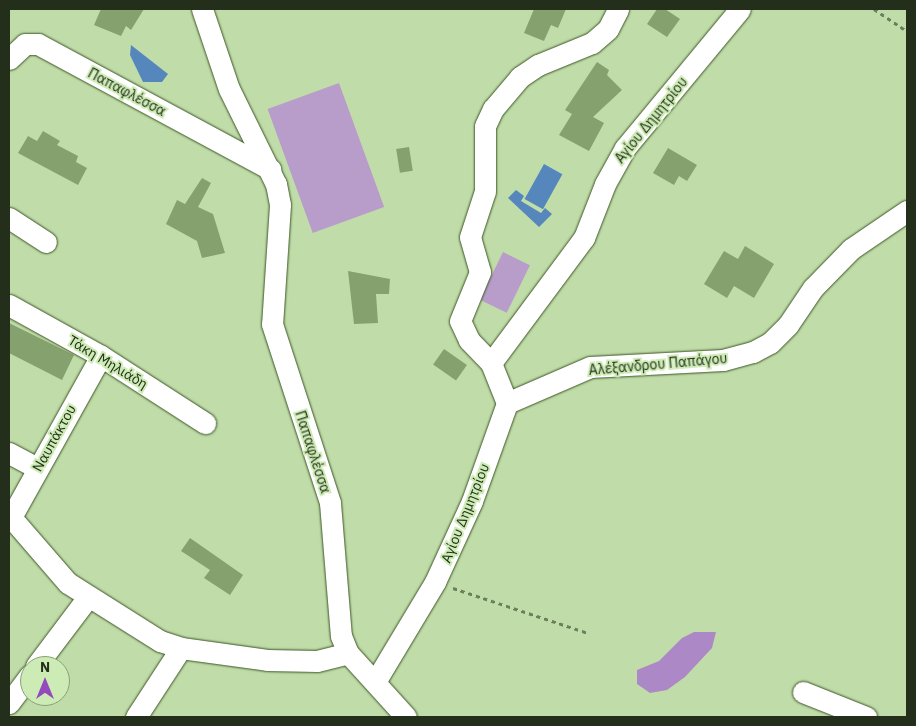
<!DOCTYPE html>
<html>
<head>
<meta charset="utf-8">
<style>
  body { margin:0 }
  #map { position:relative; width:916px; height:726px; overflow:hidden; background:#c0dda9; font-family:"IBM Plex Sans",sans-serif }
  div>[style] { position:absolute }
  .green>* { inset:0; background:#b89dcb; transform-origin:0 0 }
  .forest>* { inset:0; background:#ad88c6 }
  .water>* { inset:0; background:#5586bc; transform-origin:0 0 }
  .building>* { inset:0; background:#85a16e; transform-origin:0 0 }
  .path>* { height:3px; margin-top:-1.5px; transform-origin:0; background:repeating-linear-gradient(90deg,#6b7f5c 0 4px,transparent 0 8px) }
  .roads { filter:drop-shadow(0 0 1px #3d5526) drop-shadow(0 0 1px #3d5526) }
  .minor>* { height:21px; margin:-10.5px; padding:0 10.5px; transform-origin:10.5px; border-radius:10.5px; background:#fff }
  span { translate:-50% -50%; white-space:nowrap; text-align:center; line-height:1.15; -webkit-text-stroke:4px #cdebb5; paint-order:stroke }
  .street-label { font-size:14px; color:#242f1b }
  .frame { position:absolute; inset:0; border:10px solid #242f1b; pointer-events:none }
  .north { position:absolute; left:20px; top:656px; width:50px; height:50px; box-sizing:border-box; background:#cdebb5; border:1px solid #89a077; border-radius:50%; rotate:0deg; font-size:14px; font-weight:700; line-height:20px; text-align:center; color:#242f1b }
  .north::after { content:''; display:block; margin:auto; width:18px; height:22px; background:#944abd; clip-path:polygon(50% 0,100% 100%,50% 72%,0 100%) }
</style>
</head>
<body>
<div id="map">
  <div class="green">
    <i style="left:339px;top:83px;width:132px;height:76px;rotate:70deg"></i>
    <i style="left:503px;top:252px;width:30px;height:53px;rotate:26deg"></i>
  </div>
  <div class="forest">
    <i style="clip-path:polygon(694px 632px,716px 632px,712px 648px,685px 677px,667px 690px,650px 693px,637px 684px,637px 670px,659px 661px,682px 638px)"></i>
  </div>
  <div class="water">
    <i style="clip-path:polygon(131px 45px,168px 74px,162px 82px,143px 82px,130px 55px)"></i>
    <i style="left:544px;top:164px;width:21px;height:40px;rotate:29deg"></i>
    <i style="clip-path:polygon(516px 190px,524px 196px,521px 201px,541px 213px,545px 208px,552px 214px,539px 227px,508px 198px)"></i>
  </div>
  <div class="building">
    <i style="clip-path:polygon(101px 9px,144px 9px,131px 30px,126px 26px,121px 36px,94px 25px)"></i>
    <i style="clip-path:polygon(534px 9px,566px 9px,558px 28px,551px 25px,544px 41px,524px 33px)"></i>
    <i style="clip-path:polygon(657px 9px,665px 9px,680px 19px,667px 37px,647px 24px)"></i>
    <i style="clip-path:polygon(597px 62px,609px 70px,607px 75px,622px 90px,593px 117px,604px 123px,589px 151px,559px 135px,572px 114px,565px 110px)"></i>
    <i style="clip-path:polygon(43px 131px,60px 141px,57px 145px,78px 156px,76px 162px,87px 168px,78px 185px,18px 153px,28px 136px,37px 141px)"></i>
    <i style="left:409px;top:147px;width:24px;height:13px;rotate:81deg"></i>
    <i style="clip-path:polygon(668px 148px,697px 165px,687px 181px,679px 176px,674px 185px,653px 173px)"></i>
    <i style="clip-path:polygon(202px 178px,211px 183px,198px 207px,213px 214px,225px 253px,202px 258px,197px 241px,166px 224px,177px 200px,185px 204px)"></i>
    <i style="clip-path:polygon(745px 246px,774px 264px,754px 298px,734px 286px,727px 298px,704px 284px,724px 251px,738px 259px)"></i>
    <i style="clip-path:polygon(348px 271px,390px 279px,389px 294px,376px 294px,378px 323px,354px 324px)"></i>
    <i style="clip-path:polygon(9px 323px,74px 355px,62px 380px,9px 353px)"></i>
    <i style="left:444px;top:349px;width:28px;height:19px;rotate:35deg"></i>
    <i style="clip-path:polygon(190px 538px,243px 575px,230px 595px,204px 578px,210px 570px,181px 551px)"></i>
  </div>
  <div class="path">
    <i style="left:874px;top:9px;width:40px;rotate:34deg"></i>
    <i style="left:453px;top:588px;width:142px;rotate:18.4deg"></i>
  </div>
  <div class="roads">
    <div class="minor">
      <i style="left:202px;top:9px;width:84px;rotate:71.4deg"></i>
      <i style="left:229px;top:89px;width:106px;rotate:63.7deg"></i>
      <i style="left:276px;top:184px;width:21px;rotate:79deg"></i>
      <i style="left:280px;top:205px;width:119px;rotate:93.8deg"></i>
      <i style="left:272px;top:324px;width:188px;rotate:72deg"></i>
      <i style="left:330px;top:503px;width:133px;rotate:85.3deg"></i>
      <i style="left:341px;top:636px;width:18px;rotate:68deg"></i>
      <i style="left:348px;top:653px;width:86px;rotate:47.8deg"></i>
      <i style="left:9px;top:59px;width:22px;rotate:-43deg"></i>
      <i style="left:25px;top:44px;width:13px"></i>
      <i style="left:38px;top:44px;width:264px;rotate:28.3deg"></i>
      <i style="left:9px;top:218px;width:44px;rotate:33deg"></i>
      <i style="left:9px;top:305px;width:105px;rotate:29deg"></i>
      <i style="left:101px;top:356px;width:124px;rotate:32.8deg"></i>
      <i style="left:491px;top:363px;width:32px;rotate:-134deg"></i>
      <i style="left:469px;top:340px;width:21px;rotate:-115deg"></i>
      <i style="left:460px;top:321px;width:53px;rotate:-67.8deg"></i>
      <i style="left:480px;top:272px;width:36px;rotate:-106deg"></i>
      <i style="left:470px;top:237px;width:48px;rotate:-71.9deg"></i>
      <i style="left:485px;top:191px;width:65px;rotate:-90deg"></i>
      <i style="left:485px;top:126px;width:19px;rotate:-65deg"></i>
      <i style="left:493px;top:109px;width:42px;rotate:-49.8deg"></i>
      <i style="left:520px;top:77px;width:22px;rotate:-34deg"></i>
      <i style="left:538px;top:65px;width:58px;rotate:-22.2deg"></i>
      <i style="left:592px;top:43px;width:21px;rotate:-41deg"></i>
      <i style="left:608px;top:29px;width:22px;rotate:-63deg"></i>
      <i style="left:507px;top:403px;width:90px;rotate:-23.4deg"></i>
      <i style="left:590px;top:367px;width:133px;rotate:-3deg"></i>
      <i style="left:723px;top:360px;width:31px;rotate:-15deg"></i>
      <i style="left:753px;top:352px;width:19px;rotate:-28deg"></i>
      <i style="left:770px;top:343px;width:25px;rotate:-45deg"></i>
      <i style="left:788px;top:325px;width:45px;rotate:-56deg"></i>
      <i style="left:813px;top:288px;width:54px;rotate:-45.7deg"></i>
      <i style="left:851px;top:249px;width:68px;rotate:-34.2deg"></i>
      <i style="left:9px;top:453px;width:32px;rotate:28deg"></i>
      <i style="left:9px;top:515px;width:90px;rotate:49.1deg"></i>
      <i style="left:68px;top:583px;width:109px;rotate:32.2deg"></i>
      <i style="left:160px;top:641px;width:22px;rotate:18deg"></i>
      <i style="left:181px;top:648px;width:87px;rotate:7.9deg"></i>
      <i style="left:267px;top:660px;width:50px;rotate:1.1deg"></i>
      <i style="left:317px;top:661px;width:32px;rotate:-14deg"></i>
      <i style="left:9px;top:521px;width:189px;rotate:-60.9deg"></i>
      <i style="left:36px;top:666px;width:86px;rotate:-53deg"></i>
      <i style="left:375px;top:682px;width:117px;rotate:-59deg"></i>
      <i style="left:435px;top:582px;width:89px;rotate:-65.4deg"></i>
      <i style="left:472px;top:501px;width:104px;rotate:-70.3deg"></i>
      <i style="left:507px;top:403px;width:43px;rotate:-111.8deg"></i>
      <i style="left:491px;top:363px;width:156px;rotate:-53.4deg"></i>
      <i style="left:584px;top:238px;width:58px;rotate:-68.7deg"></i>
      <i style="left:605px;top:184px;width:41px;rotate:-60.9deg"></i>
      <i style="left:625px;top:148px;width:180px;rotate:-50.4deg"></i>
      <i style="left:803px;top:692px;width:68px;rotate:21.6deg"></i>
      <i style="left:9px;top:703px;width:35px;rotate:-53deg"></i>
      <i style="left:136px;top:717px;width:82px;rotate:-56.9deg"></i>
    </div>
  </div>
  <div class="street-label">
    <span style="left:127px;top:92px;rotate:28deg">Παπαφλέσσα</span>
    <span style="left:651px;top:120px;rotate:-51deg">Αγίου Δημητρίου</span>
    <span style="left:108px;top:362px;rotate:31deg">Τάκη Μηλιάδη</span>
    <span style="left:658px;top:364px;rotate:-5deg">Αλέξανδρου Παπάγου</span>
    <span style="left:54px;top:438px;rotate:-61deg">Ναυπάκτου</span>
    <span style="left:313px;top:452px;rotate:72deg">Παπαφλέσσα</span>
    <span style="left:465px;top:513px;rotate:-68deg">Αγίου Δημητρίου</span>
  </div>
  <div class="frame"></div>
  <div class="north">N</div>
</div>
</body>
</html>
